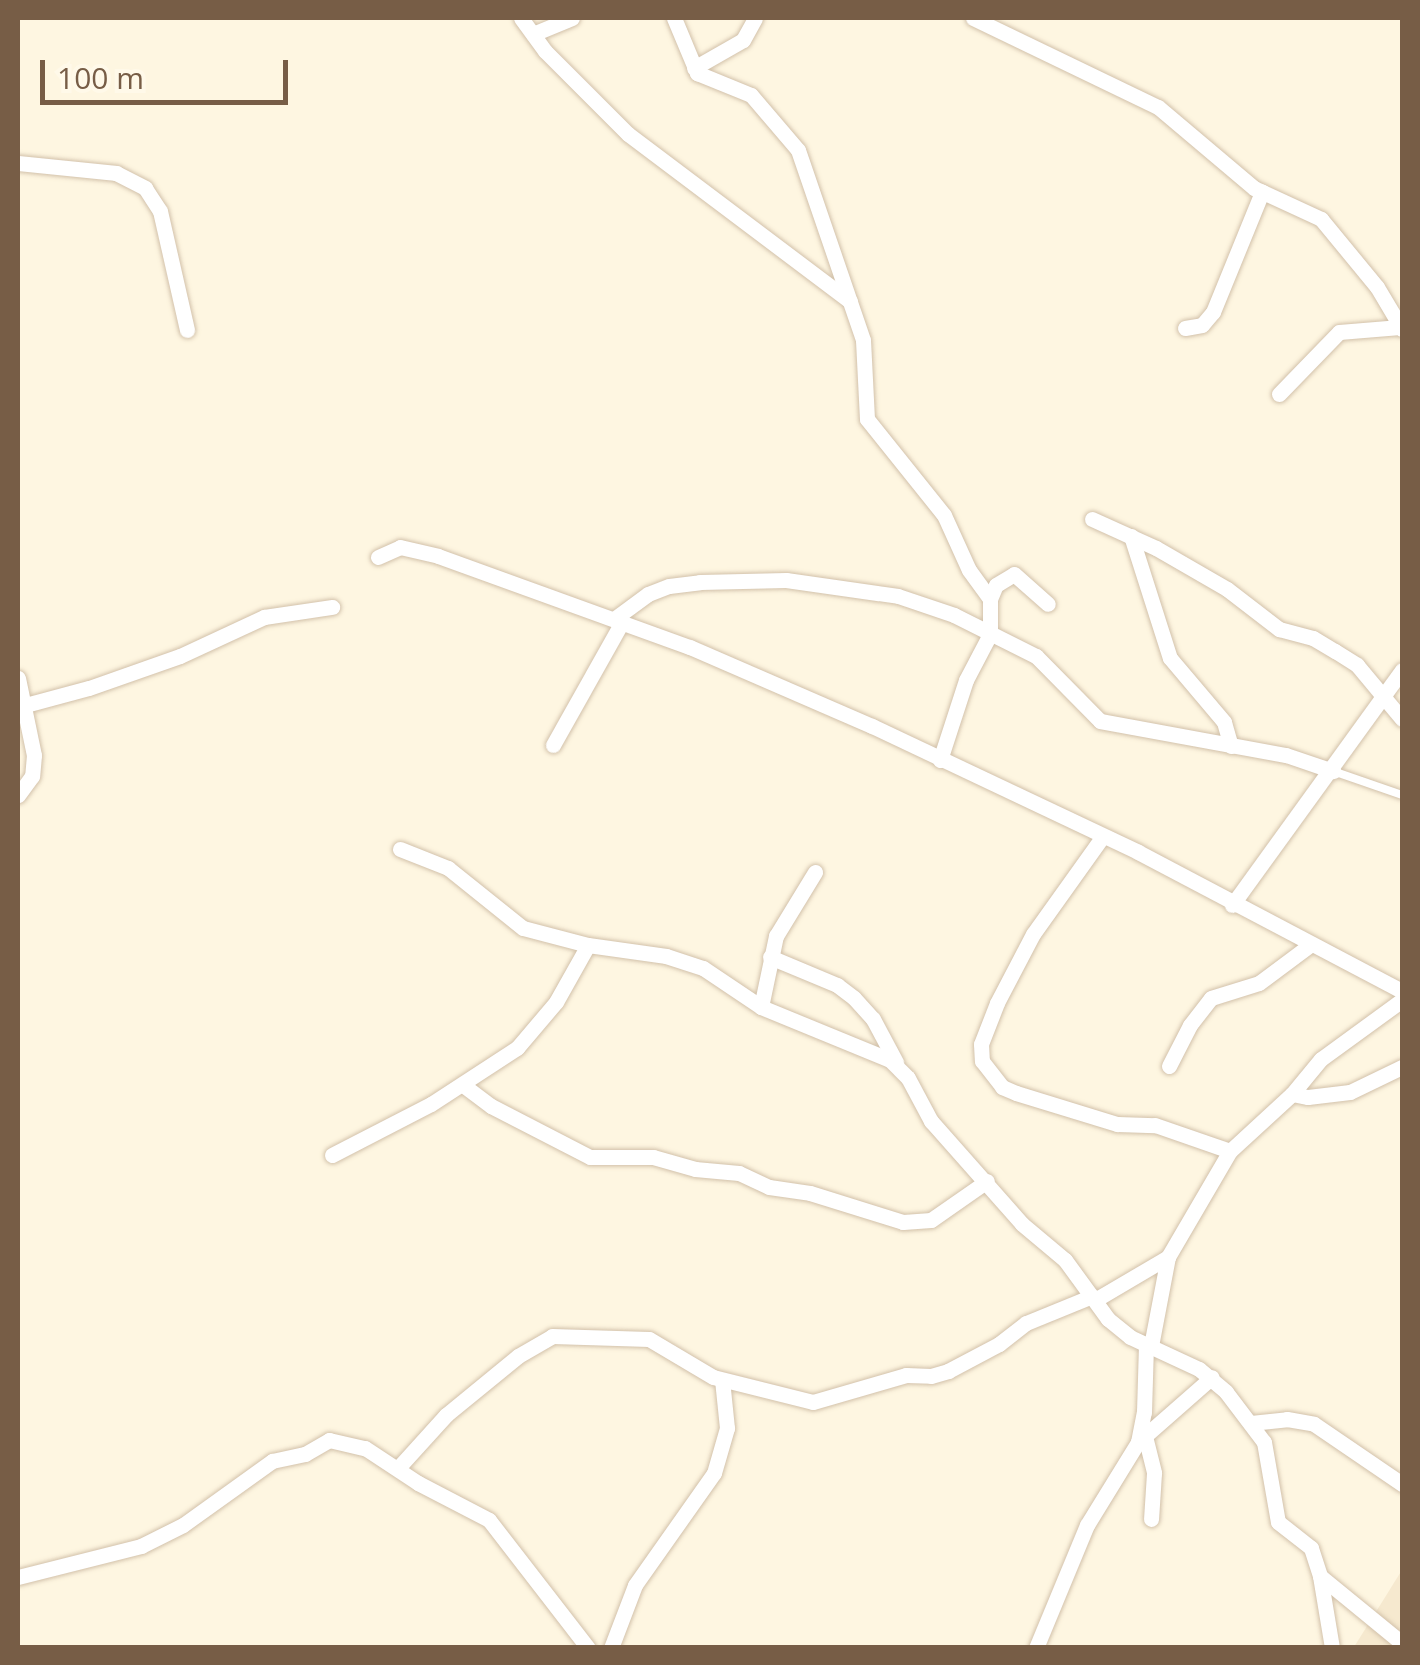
<!DOCTYPE html>
<html>
<head>
<meta charset="utf-8">
<style>
  body { margin:0 }
  #map { position:relative; width:1420px; height:1665px; overflow:hidden; background:#fef6e1; font-family:"Open Sans",sans-serif }
  div>[style] { position:absolute }
  .residential>* { inset:0; background:#f6e9cf }
  .roads { filter:drop-shadow(0 0 2px #d2c1aa) drop-shadow(0 0 2px #d2c1aa) }
  .lane>* { height:8px; margin:-4px; padding:0 4px; transform-origin:4px; border-radius:4px; background:#fff }
  .street>* { height:15px; margin:-7.5px; padding:0 7.5px; transform-origin:7.5px; border-radius:7.5px; background:#fff }
  span { translate:-50% -50%; white-space:nowrap; text-align:center; line-height:1.15; -webkit-text-stroke:9px #fff9e9; paint-order:stroke }
  .frame { position:absolute; inset:0; border:20px solid #775d46; pointer-events:none }
  .scale { position:absolute; left:40px; top:60px; width:248px; height:45px; box-sizing:border-box; border:5px solid #775d46; border-top:0; padding-left:12px; font-size:30px; line-height:35px; white-space:nowrap; color:#775d46; -webkit-text-stroke:8px #fff9e9; paint-order:stroke }
</style>
</head>
<body>
<div id="map">
  <div class="residential">
    <i style="clip-path:polygon(1402px 1570px,1402px 1647px,1354px 1647px)"></i>
  </div>
  <div class="roads">
    <div class="lane">
      <i style="left:1333px;top:771px;width:73px;rotate:19.2deg"></i>
    </div>
    <div class="street">
      <i style="left:521px;top:18px;width:41px;rotate:54deg"></i>
      <i style="left:545px;top:51px;width:117px;rotate:45deg"></i>
      <i style="left:628px;top:134px;width:278px;rotate:37deg"></i>
      <i style="left:674px;top:18px;width:60px;rotate:67.3deg"></i>
      <i style="left:697px;top:73px;width:58px;rotate:22.2deg"></i>
      <i style="left:751px;top:95px;width:72px;rotate:49.5deg"></i>
      <i style="left:798px;top:150px;width:201px;rotate:71.1deg"></i>
      <i style="left:863px;top:340px;width:79px;rotate:87.1deg"></i>
      <i style="left:867px;top:419px;width:123px;rotate:51.3deg"></i>
      <i style="left:944px;top:515px;width:60px;rotate:65.6deg"></i>
      <i style="left:969px;top:570px;width:36px;rotate:54deg"></i>
      <i style="left:973px;top:18px;width:205px;rotate:25.7deg"></i>
      <i style="left:1158px;top:107px;width:126px;rotate:40.2deg"></i>
      <i style="left:1254px;top:188px;width:74px;rotate:24.8deg"></i>
      <i style="left:1321px;top:219px;width:88px;rotate:50.5deg"></i>
      <i style="left:1377px;top:287px;width:49px;rotate:59.2deg"></i>
      <i style="left:533px;top:34px;width:42px;rotate:-22.3deg"></i>
      <i style="left:694px;top:68px;width:56px;rotate:-29.7deg"></i>
      <i style="left:743px;top:40px;width:25px;rotate:-61deg"></i>
      <i style="left:18px;top:163px;width:99px;rotate:5.8deg"></i>
      <i style="left:116px;top:173px;width:33px;rotate:27deg"></i>
      <i style="left:145px;top:188px;width:27px;rotate:57deg"></i>
      <i style="left:160px;top:211px;width:122px;rotate:77.2deg"></i>
      <i style="left:1185px;top:328px;width:17px;rotate:-10deg"></i>
      <i style="left:1202px;top:325px;width:17px;rotate:-50deg"></i>
      <i style="left:1213px;top:312px;width:130px;rotate:-67.8deg"></i>
      <i style="left:1279px;top:394px;width:86px;rotate:-45.9deg"></i>
      <i style="left:1339px;top:332px;width:61px;rotate:-4.7deg"></i>
      <i style="left:1092px;top:519px;width:70px;rotate:24.4deg"></i>
      <i style="left:1156px;top:548px;width:82px;rotate:30deg"></i>
      <i style="left:1227px;top:589px;width:66px;rotate:37.6deg"></i>
      <i style="left:1279px;top:629px;width:35px;rotate:15deg"></i>
      <i style="left:1313px;top:638px;width:26px;rotate:31deg"></i>
      <i style="left:1335px;top:651px;width:26px;rotate:32deg"></i>
      <i style="left:1357px;top:665px;width:70px;rotate:50.2deg"></i>
      <i style="left:1131px;top:536px;width:128px;rotate:72.3deg"></i>
      <i style="left:1170px;top:658px;width:84px;rotate:49.8deg"></i>
      <i style="left:1224px;top:722px;width:25px;rotate:74deg"></i>
      <i style="left:378px;top:557px;width:24px;rotate:-24deg"></i>
      <i style="left:400px;top:547px;width:39px;rotate:13deg"></i>
      <i style="left:438px;top:556px;width:268px;rotate:19.9deg"></i>
      <i style="left:690px;top:647px;width:198px;rotate:23.5deg"></i>
      <i style="left:872px;top:726px;width:294px;rotate:25.3deg"></i>
      <i style="left:1138px;top:852px;width:298px;rotate:27.8deg"></i>
      <i style="left:614px;top:619px;width:42px;rotate:-36.3deg"></i>
      <i style="left:648px;top:594px;width:22px;rotate:-21deg"></i>
      <i style="left:669px;top:586px;width:31px;rotate:-7deg"></i>
      <i style="left:700px;top:582px;width:86px;rotate:-1.3deg"></i>
      <i style="left:786px;top:580px;width:113px;rotate:8.1deg"></i>
      <i style="left:898px;top:596px;width:59px;rotate:18.7deg"></i>
      <i style="left:954px;top:615px;width:92px;rotate:26.6deg"></i>
      <i style="left:1036px;top:656px;width:91px;rotate:45.4deg"></i>
      <i style="left:1100px;top:721px;width:189px;rotate:10.4deg"></i>
      <i style="left:1286px;top:755px;width:50px;rotate:18.8deg"></i>
      <i style="left:18px;top:678px;width:79px;rotate:78.3deg"></i>
      <i style="left:34px;top:755px;width:21px;rotate:95deg"></i>
      <i style="left:32px;top:776px;width:24px;rotate:126deg"></i>
      <i style="left:18px;top:707px;width:73px;rotate:-15deg"></i>
      <i style="left:89px;top:688px;width:96px;rotate:-19.4deg"></i>
      <i style="left:180px;top:656px;width:93px;rotate:-24.9deg"></i>
      <i style="left:264px;top:617px;width:69px;rotate:-8.4deg"></i>
      <i style="left:553px;top:745px;width:141px;rotate:-60.7deg"></i>
      <i style="left:940px;top:760px;width:84px;rotate:-72deg"></i>
      <i style="left:966px;top:680px;width:52px;rotate:-62.4deg"></i>
      <i style="left:990px;top:634px;width:35px;rotate:-90deg"></i>
      <i style="left:990px;top:599px;width:15px;rotate:-67deg"></i>
      <i style="left:996px;top:585px;width:21px;rotate:-31deg"></i>
      <i style="left:1014px;top:574px;width:45px;rotate:41.4deg"></i>
      <i style="left:1103px;top:836px;width:120px;rotate:125.5deg"></i>
      <i style="left:1033px;top:934px;width:78px;rotate:117.6deg"></i>
      <i style="left:997px;top:1003px;width:44px;rotate:111.3deg"></i>
      <i style="left:981px;top:1044px;width:17px;rotate:87deg"></i>
      <i style="left:982px;top:1061px;width:33px;rotate:52deg"></i>
      <i style="left:1002px;top:1087px;width:15px;rotate:23deg"></i>
      <i style="left:1016px;top:1093px;width:106px;rotate:17.1deg"></i>
      <i style="left:1117px;top:1124px;width:38px;rotate:2deg"></i>
      <i style="left:1155px;top:1125px;width:79px;rotate:19.1deg"></i>
      <i style="left:400px;top:849px;width:52px;rotate:21.6deg"></i>
      <i style="left:448px;top:868px;width:96px;rotate:38.7deg"></i>
      <i style="left:523px;top:928px;width:67px;rotate:14.7deg"></i>
      <i style="left:588px;top:945px;width:79px;rotate:8deg"></i>
      <i style="left:666px;top:956px;width:39px;rotate:18deg"></i>
      <i style="left:703px;top:968px;width:70px;rotate:33.9deg"></i>
      <i style="left:761px;top:1007px;width:139px;rotate:22.3deg"></i>
      <i style="left:890px;top:1060px;width:25px;rotate:45deg"></i>
      <i style="left:908px;top:1078px;width:49px;rotate:61.9deg"></i>
      <i style="left:931px;top:1121px;width:137px;rotate:48.5deg"></i>
      <i style="left:1022px;top:1224px;width:56px;rotate:39.9deg"></i>
      <i style="left:1065px;top:1260px;width:73px;rotate:53.9deg"></i>
      <i style="left:1108px;top:1319px;width:28px;rotate:39deg"></i>
      <i style="left:1130px;top:1337px;width:76px;rotate:24.9deg"></i>
      <i style="left:1199px;top:1369px;width:35px;rotate:40deg"></i>
      <i style="left:1226px;top:1392px;width:63px;rotate:52.8deg"></i>
      <i style="left:1264px;top:1442px;width:81px;rotate:80.1deg"></i>
      <i style="left:1278px;top:1522px;width:42px;rotate:38.2deg"></i>
      <i style="left:1311px;top:1548px;width:29px;rotate:72deg"></i>
      <i style="left:1320px;top:1576px;width:106px;rotate:39.3deg"></i>
      <i style="left:1232px;top:905px;width:290px;rotate:-54.1deg"></i>
      <i style="left:770px;top:957px;width:73px;rotate:22.7deg"></i>
      <i style="left:837px;top:985px;width:21px;rotate:37deg"></i>
      <i style="left:854px;top:998px;width:28px;rotate:48deg"></i>
      <i style="left:873px;top:1019px;width:49px;rotate:61.9deg"></i>
      <i style="left:761px;top:1007px;width:73px;rotate:-78.1deg"></i>
      <i style="left:776px;top:936px;width:75px;rotate:-58.6deg"></i>
      <i style="left:1169px;top:1066px;width:46px;rotate:-62.9deg"></i>
      <i style="left:1190px;top:1025px;width:34px;rotate:-52deg"></i>
      <i style="left:1211px;top:998px;width:50px;rotate:-17.4deg"></i>
      <i style="left:1259px;top:983px;width:64px;rotate:-36.7deg"></i>
      <i style="left:463px;top:1085px;width:35px;rotate:37deg"></i>
      <i style="left:491px;top:1106px;width:111px;rotate:27.3deg"></i>
      <i style="left:590px;top:1157px;width:63px"></i>
      <i style="left:653px;top:1157px;width:44px;rotate:15.9deg"></i>
      <i style="left:695px;top:1169px;width:44px;rotate:5.2deg"></i>
      <i style="left:739px;top:1173px;width:33px;rotate:25deg"></i>
      <i style="left:769px;top:1187px;width:41px;rotate:8.3deg"></i>
      <i style="left:810px;top:1193px;width:97px;rotate:17.3deg"></i>
      <i style="left:903px;top:1222px;width:28px;rotate:-4deg"></i>
      <i style="left:931px;top:1220px;width:68px;rotate:-34.9deg"></i>
      <i style="left:1292px;top:1094px;width:16px;rotate:11deg"></i>
      <i style="left:1308px;top:1097px;width:42px;rotate:-6.8deg"></i>
      <i style="left:1350px;top:1092px;width:58px;rotate:-25.7deg"></i>
      <i style="left:332px;top:1155px;width:111px;rotate:-27.3deg"></i>
      <i style="left:431px;top:1104px;width:103px;rotate:-33.1deg"></i>
      <i style="left:517px;top:1048px;width:60px;rotate:-49.7deg"></i>
      <i style="left:556px;top:1002px;width:65px;rotate:-60.7deg"></i>
      <i style="left:1095px;top:1300px;width:85px;rotate:-30.5deg"></i>
      <i style="left:1151px;top:1346px;width:91px;rotate:-79.2deg"></i>
      <i style="left:1168px;top:1257px;width:123px;rotate:-59.7deg"></i>
      <i style="left:1230px;top:1151px;width:84px;rotate:-42.6deg"></i>
      <i style="left:1292px;top:1094px;width:45px;rotate:-50.4deg"></i>
      <i style="left:1321px;top:1059px;width:100px;rotate:-36.1deg"></i>
      <i style="left:1251px;top:1423px;width:36px;rotate:-6deg"></i>
      <i style="left:1287px;top:1419px;width:27px;rotate:10deg"></i>
      <i style="left:1314px;top:1424px;width:107px;rotate:34.3deg"></i>
      <i style="left:1145px;top:1436px;width:38px;rotate:76deg"></i>
      <i style="left:1154px;top:1473px;width:46px;rotate:93.7deg"></i>
      <i style="left:1138px;top:1442px;width:98px;rotate:-41.3deg"></i>
      <i style="left:398px;top:1468px;width:72px;rotate:-47.8deg"></i>
      <i style="left:446px;top:1415px;width:93px;rotate:-39.3deg"></i>
      <i style="left:518px;top:1356px;width:39px;rotate:-30deg"></i>
      <i style="left:552px;top:1336px;width:97px;rotate:1.8deg"></i>
      <i style="left:649px;top:1339px;width:74px;rotate:30.7deg"></i>
      <i style="left:713px;top:1377px;width:103px;rotate:14deg"></i>
      <i style="left:813px;top:1402px;width:97px;rotate:-16.2deg"></i>
      <i style="left:906px;top:1375px;width:25px;rotate:2deg"></i>
      <i style="left:931px;top:1376px;width:18px;rotate:-16deg"></i>
      <i style="left:948px;top:1371px;width:58px;rotate:-27.9deg"></i>
      <i style="left:999px;top:1344px;width:34px;rotate:-38deg"></i>
      <i style="left:1026px;top:1323px;width:71px;rotate:-22.2deg"></i>
      <i style="left:1320px;top:1576px;width:73px;rotate:80.5deg"></i>
      <i style="left:18px;top:1577px;width:127px;rotate:-14.1deg"></i>
      <i style="left:141px;top:1546px;width:47px;rotate:-26.6deg"></i>
      <i style="left:183px;top:1525px;width:110px;rotate:-35.7deg"></i>
      <i style="left:272px;top:1461px;width:34px;rotate:-12deg"></i>
      <i style="left:305px;top:1454px;width:28px;rotate:-30deg"></i>
      <i style="left:329px;top:1440px;width:37px;rotate:13deg"></i>
      <i style="left:365px;top:1448px;width:64px;rotate:33.4deg"></i>
      <i style="left:418px;top:1483px;width:80px;rotate:27.5deg"></i>
      <i style="left:489px;top:1520px;width:162px;rotate:52.3deg"></i>
      <i style="left:611px;top:1648px;width:67px;rotate:-69.1deg"></i>
      <i style="left:635px;top:1585px;width:137px;rotate:-54.8deg"></i>
      <i style="left:714px;top:1473px;width:47px;rotate:-73.9deg"></i>
      <i style="left:727px;top:1428px;width:48px;rotate:-95.9deg"></i>
      <i style="left:1036px;top:1648px;width:133px;rotate:-67.5deg"></i>
      <i style="left:1087px;top:1525px;width:97px;rotate:-58.4deg"></i>
      <i style="left:1138px;top:1442px;width:31px;rotate:-79deg"></i>
      <i style="left:1144px;top:1412px;width:68px;rotate:-88.3deg"></i>
    </div>
  </div>
  <div class="frame"></div>
  <div class="scale">100 m</div>
</div>
</body>
</html>
